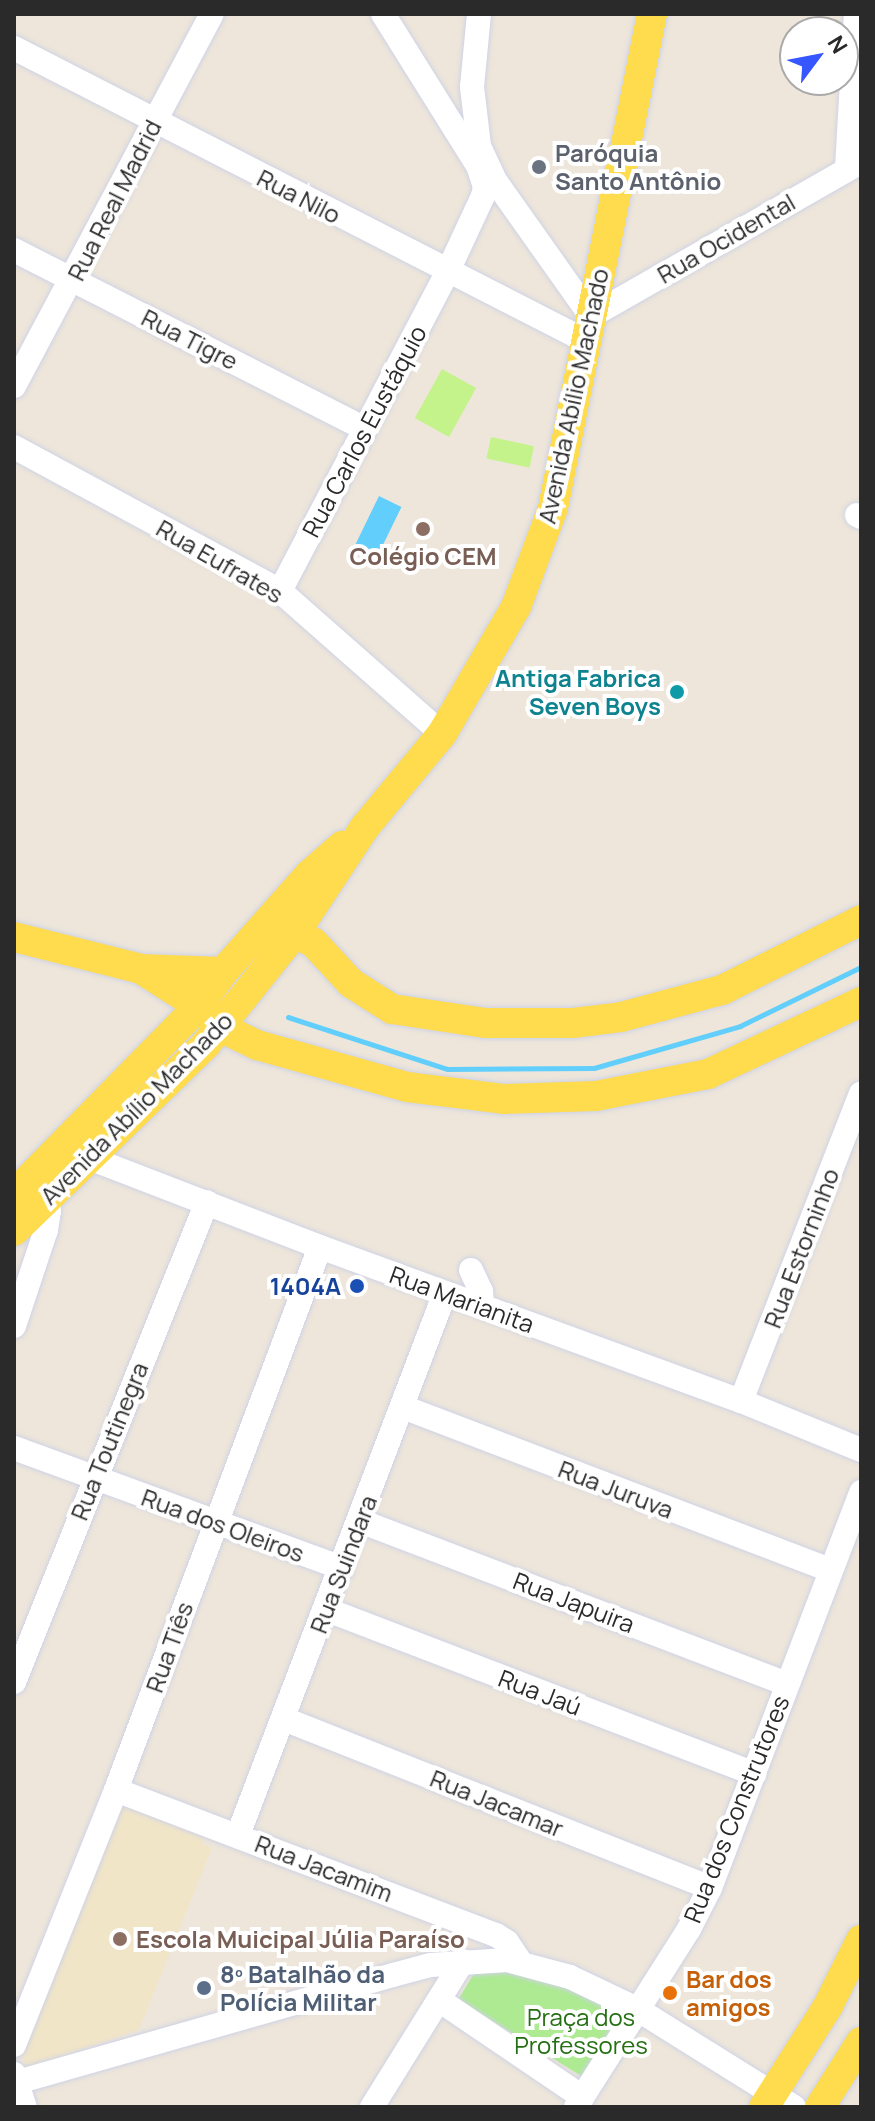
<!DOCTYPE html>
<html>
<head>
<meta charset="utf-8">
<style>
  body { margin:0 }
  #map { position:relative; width:875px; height:2121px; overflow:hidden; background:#eee6da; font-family:Manrope,sans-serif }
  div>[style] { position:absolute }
  .education>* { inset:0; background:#f1e5c8 }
  .green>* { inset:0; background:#adea91 }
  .pitch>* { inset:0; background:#c4f38b; transform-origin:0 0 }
  .water>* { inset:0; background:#62cefb; transform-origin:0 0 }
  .stream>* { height:5px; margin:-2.5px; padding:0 2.5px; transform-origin:2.5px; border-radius:2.5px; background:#62cefb }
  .roads { filter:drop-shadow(0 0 2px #cfd3e5) drop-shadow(0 0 2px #cfd3e5) }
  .minor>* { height:24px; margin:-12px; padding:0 12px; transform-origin:12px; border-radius:12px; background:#fff }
  .major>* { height:30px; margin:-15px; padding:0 15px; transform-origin:15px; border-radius:15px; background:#ffdb4e }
  .dots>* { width:22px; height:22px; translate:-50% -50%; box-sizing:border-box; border:4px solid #fff; border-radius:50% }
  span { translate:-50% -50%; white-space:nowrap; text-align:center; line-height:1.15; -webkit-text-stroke:8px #fff; paint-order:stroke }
  .worship-label { font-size:24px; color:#5b616d; font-weight:700 }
  .left { translate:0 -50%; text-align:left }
  .street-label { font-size:24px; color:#2a2a2a }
  .education-label { font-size:24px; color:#785e54; font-weight:700 }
  .culture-label { font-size:24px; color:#0d838f; font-weight:700 }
  .right { translate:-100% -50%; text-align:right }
  .transit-label { font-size:24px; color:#164399; font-weight:700 }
  .service-label { font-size:24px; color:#4e5e75; font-weight:700 }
  .food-label { font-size:24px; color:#c56008; font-weight:700 }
  .park-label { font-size:24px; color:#236f12 }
  .frame { position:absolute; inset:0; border:16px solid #2a2a2a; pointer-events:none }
  .north { position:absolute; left:779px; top:16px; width:80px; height:80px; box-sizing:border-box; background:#fff; border:2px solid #aaa; border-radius:50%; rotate:58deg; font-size:22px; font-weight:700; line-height:32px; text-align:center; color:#2a2a2a }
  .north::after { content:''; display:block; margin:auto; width:28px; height:36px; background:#3656ff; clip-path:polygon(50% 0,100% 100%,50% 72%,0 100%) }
</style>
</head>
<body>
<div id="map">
  <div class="education">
    <i style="clip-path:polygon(121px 1800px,205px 1835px,202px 1844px,212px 1848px,139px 2030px,26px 2068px,21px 2052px)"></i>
  </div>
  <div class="green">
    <i style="clip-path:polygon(479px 1965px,543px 1976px,641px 2014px,596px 2085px,458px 2000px)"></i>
  </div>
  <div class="pitch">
    <i style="left:442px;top:369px;width:39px;height:56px;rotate:29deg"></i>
    <i style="left:491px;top:437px;width:44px;height:22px;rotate:12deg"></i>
  </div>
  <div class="water">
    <i style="left:379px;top:496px;width:25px;height:53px;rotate:26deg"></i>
  </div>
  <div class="stream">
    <i style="left:288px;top:1017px;width:167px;rotate:18.1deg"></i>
    <i style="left:447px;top:1069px;width:147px;rotate:-0.4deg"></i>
    <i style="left:594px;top:1068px;width:152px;rotate:-16deg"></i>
    <i style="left:740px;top:1026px;width:135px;rotate:-26deg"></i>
  </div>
  <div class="roads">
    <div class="minor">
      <i style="left:479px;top:14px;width:73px;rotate:95.5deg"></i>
      <i style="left:472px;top:87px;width:59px;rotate:83.2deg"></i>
      <i style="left:479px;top:146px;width:40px;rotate:65deg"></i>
      <i style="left:496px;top:182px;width:164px;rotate:54.7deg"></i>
      <i style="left:591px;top:316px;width:311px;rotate:-29.7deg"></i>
      <i style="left:14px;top:48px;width:643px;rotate:27.12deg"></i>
      <i style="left:847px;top:168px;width:154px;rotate:-86.7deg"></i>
      <i style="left:14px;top:250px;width:394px;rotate:27deg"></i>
      <i style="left:14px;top:386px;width:421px;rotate:-62deg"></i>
      <i style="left:14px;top:447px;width:302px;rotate:28.4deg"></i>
      <i style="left:280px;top:591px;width:216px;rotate:41.4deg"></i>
      <i style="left:857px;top:515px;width:4px;rotate:27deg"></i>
      <i style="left:280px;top:591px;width:361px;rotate:-62.3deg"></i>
      <i style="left:448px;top:271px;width:83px;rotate:-65deg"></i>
      <i style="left:483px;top:196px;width:9px;rotate:-77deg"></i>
      <i style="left:485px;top:187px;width:22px;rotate:-108deg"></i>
      <i style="left:478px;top:166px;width:179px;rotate:-122deg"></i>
      <i style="left:74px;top:1152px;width:264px;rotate:21.1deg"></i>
      <i style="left:320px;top:1247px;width:448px;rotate:20.1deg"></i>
      <i style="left:741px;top:1401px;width:130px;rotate:22.2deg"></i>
      <i style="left:471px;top:1270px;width:23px;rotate:65deg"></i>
      <i style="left:481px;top:1291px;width:15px;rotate:86deg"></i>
      <i style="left:14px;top:1326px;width:101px;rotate:-71.6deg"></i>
      <i style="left:46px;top:1230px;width:19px;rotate:-81deg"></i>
      <i style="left:49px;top:1211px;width:13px;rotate:-99deg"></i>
      <i style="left:47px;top:1198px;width:11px;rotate:-128deg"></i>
      <i style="left:741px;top:1401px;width:330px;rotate:-68.7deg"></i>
      <i style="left:403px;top:1407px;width:457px;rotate:20.9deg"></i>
      <i style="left:14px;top:1448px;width:349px;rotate:20.1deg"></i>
      <i style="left:360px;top:1521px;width:457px;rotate:20.9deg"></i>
      <i style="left:325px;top:1609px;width:460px;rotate:21deg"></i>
      <i style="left:14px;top:1682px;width:517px;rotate:-68.1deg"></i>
      <i style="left:284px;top:1719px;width:458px;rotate:21.6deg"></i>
      <i style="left:116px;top:1790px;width:407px;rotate:20.9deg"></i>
      <i style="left:496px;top:1935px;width:13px;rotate:32deg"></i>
      <i style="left:507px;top:1942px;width:25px;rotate:56deg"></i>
      <i style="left:238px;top:1835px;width:580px;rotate:-69.1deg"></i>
      <i style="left:439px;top:2000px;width:173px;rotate:34.1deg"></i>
      <i style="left:14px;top:2045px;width:275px;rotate:-68.2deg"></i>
      <i style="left:116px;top:1790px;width:580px;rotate:-69.41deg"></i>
      <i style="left:14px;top:2074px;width:35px;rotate:72deg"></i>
      <i style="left:14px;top:2083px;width:394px;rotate:-15.9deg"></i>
      <i style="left:393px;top:1975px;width:39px;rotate:-15deg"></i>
      <i style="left:431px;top:1965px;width:76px;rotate:-3.8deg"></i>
      <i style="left:507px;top:1960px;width:65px;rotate:15.1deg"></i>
      <i style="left:570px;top:1977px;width:74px;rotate:25.5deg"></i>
      <i style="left:637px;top:2009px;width:185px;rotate:32deg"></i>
      <i style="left:372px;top:2107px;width:172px;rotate:-58.1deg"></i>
      <i style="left:576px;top:2107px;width:211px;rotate:-57.6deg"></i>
      <i style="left:689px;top:1929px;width:46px;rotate:-62.9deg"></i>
      <i style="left:710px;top:1888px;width:424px;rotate:-69.1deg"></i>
    </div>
    <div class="major">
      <i style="left:256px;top:935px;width:17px;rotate:-25deg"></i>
      <i style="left:271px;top:928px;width:25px;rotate:12deg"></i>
      <i style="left:295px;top:933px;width:21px;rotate:28deg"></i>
      <i style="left:314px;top:943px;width:54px;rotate:47.2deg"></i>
      <i style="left:351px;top:983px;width:49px;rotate:32.4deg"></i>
      <i style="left:392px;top:1009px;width:95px;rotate:8.5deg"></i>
      <i style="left:486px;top:1023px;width:87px"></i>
      <i style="left:573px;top:1023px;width:48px;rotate:-7.1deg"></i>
      <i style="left:621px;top:1017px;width:105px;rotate:-15deg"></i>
      <i style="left:722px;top:990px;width:156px;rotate:-26.7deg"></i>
      <i style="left:14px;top:937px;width:131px;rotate:14.1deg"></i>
      <i style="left:141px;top:969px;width:82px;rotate:2.1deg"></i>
      <i style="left:141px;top:969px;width:69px;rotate:32.5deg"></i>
      <i style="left:199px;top:1006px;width:30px;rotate:45deg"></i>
      <i style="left:220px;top:1027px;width:41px;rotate:25.9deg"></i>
      <i style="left:257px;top:1045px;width:156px;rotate:15.6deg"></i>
      <i style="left:407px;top:1087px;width:97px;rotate:7.1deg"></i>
      <i style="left:503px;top:1099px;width:93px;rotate:-1.8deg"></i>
      <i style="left:596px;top:1096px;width:114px;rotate:-11.1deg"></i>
      <i style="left:708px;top:1074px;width:169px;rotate:-25.2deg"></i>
      <i style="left:14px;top:1194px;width:264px;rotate:-45.5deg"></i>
      <i style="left:199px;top:1006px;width:42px;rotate:-54.8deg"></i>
      <i style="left:223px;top:972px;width:131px;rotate:-48.4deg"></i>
      <i style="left:310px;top:874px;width:43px;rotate:-41.2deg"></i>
      <i style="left:14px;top:1231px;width:268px;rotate:-44.2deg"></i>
      <i style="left:206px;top:1044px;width:142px;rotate:-51.3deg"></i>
      <i style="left:295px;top:933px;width:127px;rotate:-56.6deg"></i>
      <i style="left:365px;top:827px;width:121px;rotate:-50.4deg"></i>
      <i style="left:442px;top:734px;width:147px;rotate:-59.8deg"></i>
      <i style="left:516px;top:607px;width:106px;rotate:-69.5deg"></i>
      <i style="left:553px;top:508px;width:504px;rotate:-78.67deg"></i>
      <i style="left:764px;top:2107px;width:120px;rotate:-57.6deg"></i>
      <i style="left:828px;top:2006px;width:74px;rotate:-63.4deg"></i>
      <i style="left:820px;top:2107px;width:77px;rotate:-57.8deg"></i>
    </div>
  </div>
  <div class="dots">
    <i style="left:539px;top:167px;background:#6b7280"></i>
    <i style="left:423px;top:529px;background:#8d6e63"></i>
    <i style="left:677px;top:692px;background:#0f9aa8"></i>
    <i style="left:357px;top:1286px;background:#1a4fb4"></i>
    <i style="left:120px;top:1939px;background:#8d6e63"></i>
    <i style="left:204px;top:1988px;background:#5c6f8a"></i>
    <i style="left:670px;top:1993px;background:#e8710a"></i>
  </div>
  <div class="worship-label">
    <span class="left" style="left:555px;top:167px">Paróquia<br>Santo Antônio</span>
  </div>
  <div class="street-label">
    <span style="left:299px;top:196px;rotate:27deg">Rua Nilo</span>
    <span style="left:114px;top:200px;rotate:-63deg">Rua Real Madrid</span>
    <span style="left:726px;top:238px;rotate:-30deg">Rua Ocidental</span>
    <span style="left:190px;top:339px;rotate:27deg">Rua Tigre</span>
    <span style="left:573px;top:396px;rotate:-78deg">Avenida Abílio Machado</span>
    <span style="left:364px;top:431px;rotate:-62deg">Rua Carlos Eustáquio</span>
    <span style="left:220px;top:561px;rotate:30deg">Rua Eufrates</span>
    <span style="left:136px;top:1108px;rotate:-45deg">Avenida Abílio Machado</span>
    <span style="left:801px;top:1248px;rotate:-69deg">Rua Estorninho</span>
    <span style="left:462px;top:1299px;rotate:20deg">Rua Marianita</span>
    <span style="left:109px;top:1441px;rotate:-68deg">Rua Toutinegra</span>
    <span style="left:616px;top:1489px;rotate:21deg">Rua Juruva</span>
    <span style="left:223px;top:1525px;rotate:20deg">Rua dos Oleiros</span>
    <span style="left:343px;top:1564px;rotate:-69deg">Rua Suindara</span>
    <span style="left:574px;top:1602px;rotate:21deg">Rua Japuira</span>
    <span style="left:169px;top:1647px;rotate:-70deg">Rua Tiês</span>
    <span style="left:540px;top:1692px;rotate:21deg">Rua Jaú</span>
    <span style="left:497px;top:1803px;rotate:22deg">Rua Jacamar</span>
    <span style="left:736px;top:1809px;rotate:-68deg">Rua dos Construtores</span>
    <span style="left:324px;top:1868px;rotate:21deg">Rua Jacamim</span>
  </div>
  <div class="education-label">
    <span style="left:423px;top:556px">Colégio CEM</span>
    <span class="left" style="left:136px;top:1939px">Escola Muicipal Júlia Paraíso</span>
  </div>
  <div class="culture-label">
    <span class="right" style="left:661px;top:692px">Antiga Fabrica<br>Seven Boys</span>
  </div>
  <div class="transit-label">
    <span class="right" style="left:341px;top:1286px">1404A</span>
  </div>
  <div class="service-label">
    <span class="left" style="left:220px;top:1988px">8º Batalhão da<br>Polícia Militar</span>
  </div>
  <div class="food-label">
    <span class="left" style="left:686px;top:1993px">Bar dos<br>amigos</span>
  </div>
  <div class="park-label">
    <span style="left:581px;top:2031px">Praça dos<br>Professores</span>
  </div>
  <div class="frame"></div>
  <div class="north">N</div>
</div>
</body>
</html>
